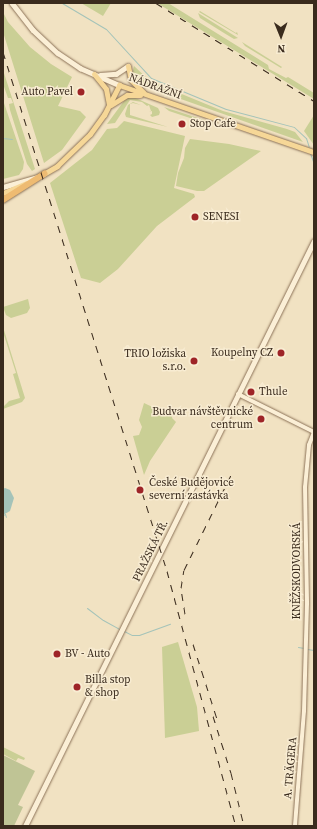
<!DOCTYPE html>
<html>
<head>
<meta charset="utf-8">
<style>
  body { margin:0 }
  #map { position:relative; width:317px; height:829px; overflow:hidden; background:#f1e2c2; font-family:"Source Serif 4",serif }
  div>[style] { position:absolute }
  .green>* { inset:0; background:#cacf95 }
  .cemetery>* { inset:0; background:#bfc495 }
  .water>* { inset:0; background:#a4c3b9 }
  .stream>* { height:1px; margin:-0.5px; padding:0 0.5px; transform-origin:0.5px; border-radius:0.5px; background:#a4c3b9 }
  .roads { filter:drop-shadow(0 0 1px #8c7258) drop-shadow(0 0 1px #8c7258) }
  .tertiary>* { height:4px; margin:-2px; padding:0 2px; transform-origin:2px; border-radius:2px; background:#fbefd6 }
  .secondary>* { height:4.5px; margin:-2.25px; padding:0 2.25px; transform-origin:2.25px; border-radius:2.25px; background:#fbefd6 }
  .primary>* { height:5px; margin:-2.5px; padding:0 2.5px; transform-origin:2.5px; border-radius:2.5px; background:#f6d797 }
  .trunk>* { height:5.5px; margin:-2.75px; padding:0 2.75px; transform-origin:2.75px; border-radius:2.75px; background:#eebb72 }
  .rail>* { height:1px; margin-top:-0.5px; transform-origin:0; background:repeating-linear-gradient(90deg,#3a2b1d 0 7px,transparent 0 14px) }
  .dots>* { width:11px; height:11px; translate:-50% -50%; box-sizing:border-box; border:2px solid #f8ecd2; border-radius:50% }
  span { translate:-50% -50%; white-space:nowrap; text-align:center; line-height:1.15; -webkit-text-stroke:3px #f8ecd2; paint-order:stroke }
  .street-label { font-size:11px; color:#3a2b1d }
  .poi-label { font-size:11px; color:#3a2b1d }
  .right { translate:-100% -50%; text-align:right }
  .left { translate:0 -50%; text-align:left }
  .frame { position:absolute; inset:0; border:4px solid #3a2b1d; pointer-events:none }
  .north { position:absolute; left:261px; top:16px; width:40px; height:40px; -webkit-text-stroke:3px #f8ecd2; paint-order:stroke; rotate:179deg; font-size:11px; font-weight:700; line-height:16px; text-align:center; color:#3a2b1d }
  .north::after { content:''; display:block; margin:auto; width:14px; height:18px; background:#3a2b1d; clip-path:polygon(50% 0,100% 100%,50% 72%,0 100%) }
</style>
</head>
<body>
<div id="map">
  <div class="green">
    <i style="clip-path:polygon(81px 3px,111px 3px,103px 16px)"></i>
    <i style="clip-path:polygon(157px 3px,168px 3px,268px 65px,269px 69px,286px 78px,288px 77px,314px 93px,314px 99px)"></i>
    <i style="clip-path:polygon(200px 11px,236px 33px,237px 32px,238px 35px,199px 12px)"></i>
    <i style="clip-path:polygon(3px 12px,8px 22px,30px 47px,51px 64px,72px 77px,58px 106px,80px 111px,86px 117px,62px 150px,44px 163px,3px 32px)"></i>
    <i style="clip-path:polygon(198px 13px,238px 38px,234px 39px,224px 33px,200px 18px)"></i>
    <i style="clip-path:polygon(242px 42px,282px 67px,281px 68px,245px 46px)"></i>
    <i style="clip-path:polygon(134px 66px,150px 81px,223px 111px,287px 129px,295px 132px,303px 142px,141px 85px,135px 80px,132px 75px)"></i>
    <i style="clip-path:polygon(3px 70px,35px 169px,32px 171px,27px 164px,10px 110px,9px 104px,13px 103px,11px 98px,8px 98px,3px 84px)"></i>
    <i style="clip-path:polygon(131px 96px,158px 108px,160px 112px,159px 115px,152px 117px,150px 115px,152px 114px,152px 111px,149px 112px,151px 111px,149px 105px,147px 106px,142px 102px,130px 100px,115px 123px,107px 124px,124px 101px,124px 98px)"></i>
    <i style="clip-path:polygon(3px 100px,24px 162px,23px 169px,19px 175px,3px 179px,3px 139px,6px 139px,3px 137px)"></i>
    <i style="clip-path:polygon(133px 102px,141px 105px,133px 103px,130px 104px,130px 115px,168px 127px,126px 117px,125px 114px,128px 105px)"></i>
    <i style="clip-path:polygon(164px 107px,207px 121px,207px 122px,205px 123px,169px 111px)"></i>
    <i style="clip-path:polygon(314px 115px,314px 145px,304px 131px)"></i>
    <i style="clip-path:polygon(124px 121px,185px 136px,174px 188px,194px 194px,195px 197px,157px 226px,118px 269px,100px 283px,81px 278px,50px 183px,92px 150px,107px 129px,117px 128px)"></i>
    <i style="clip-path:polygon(190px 139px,229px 144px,261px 151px,204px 191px,197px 191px,176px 186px,178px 173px,184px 158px,185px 148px)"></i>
    <i style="clip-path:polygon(28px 299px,30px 308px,27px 313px,11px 318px,6px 315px,3px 307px)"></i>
    <i style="clip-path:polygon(3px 327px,25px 398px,22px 402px,3px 409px,3px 407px,9px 401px,20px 398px,13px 374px,16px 373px,3px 332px)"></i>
    <i style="clip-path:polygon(144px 403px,163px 412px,165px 410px,173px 414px,172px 418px,176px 422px,150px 461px,144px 475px,133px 436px,139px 435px,142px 427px,139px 420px)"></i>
    <i style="clip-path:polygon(178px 642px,197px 707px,199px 731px,165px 738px,162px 647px)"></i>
    <i style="clip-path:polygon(3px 747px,25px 758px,24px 760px,18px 758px,16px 761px,3px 754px)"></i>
  </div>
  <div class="cemetery">
    <i style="clip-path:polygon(3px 755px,35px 771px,18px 805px,23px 807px,14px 826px,3px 826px)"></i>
  </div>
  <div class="water">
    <i style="clip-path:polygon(5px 488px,10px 490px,14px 498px,10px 511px,3px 515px,3px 489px)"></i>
  </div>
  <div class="stream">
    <i style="left:62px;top:3px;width:51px;rotate:30.6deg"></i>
    <i style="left:106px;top:29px;width:67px;rotate:47.4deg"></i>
    <i style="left:151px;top:78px;width:81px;rotate:22.5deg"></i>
    <i style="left:226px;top:109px;width:70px;rotate:14.8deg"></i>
    <i style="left:294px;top:127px;width:16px;rotate:43deg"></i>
    <i style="left:306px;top:138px;width:9px;rotate:72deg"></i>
    <i style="left:3px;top:138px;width:9px;rotate:6deg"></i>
    <i style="left:310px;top:153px;width:12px;rotate:70deg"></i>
    <i style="left:3px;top:515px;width:2px;rotate:-27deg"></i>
    <i style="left:5px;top:514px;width:3px;rotate:72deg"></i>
    <i style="left:87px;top:608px;width:20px;rotate:37deg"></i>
    <i style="left:103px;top:620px;width:21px;rotate:29deg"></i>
    <i style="left:124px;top:631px;width:9px;rotate:27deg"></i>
    <i style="left:132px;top:635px;width:7px"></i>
    <i style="left:139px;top:635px;width:33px;rotate:-20deg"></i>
    <i style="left:298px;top:647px;width:6px;rotate:9deg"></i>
    <i style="left:307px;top:649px;width:7px;rotate:8deg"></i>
  </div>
  <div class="roads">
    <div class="tertiary">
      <i style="left:238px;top:394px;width:85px;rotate:26.6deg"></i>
      <i style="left:314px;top:432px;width:14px;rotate:111deg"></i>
      <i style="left:309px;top:445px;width:42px;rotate:95.4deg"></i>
      <i style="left:305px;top:487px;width:117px;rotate:89deg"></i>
      <i style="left:307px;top:604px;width:107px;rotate:91.6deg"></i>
      <i style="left:304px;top:711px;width:115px;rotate:94.5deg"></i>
    </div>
    <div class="secondary">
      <i style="left:12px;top:3px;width:34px;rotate:52deg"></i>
      <i style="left:33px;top:30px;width:34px;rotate:43deg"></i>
      <i style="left:58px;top:53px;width:27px;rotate:34deg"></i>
      <i style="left:80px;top:68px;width:43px;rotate:23.6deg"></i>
      <i style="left:100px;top:75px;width:16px;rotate:-4deg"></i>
      <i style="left:116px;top:74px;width:14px;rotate:-34deg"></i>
      <i style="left:3px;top:187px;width:35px;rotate:-16deg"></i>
      <i style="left:25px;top:826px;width:652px;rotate:-63.71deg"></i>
    </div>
    <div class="primary">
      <i style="left:128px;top:66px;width:14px;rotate:78deg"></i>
      <i style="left:131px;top:80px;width:18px;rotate:45deg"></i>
      <i style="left:94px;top:74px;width:19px;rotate:51deg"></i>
      <i style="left:106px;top:89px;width:15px;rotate:79deg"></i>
      <i style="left:111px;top:105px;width:19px;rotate:-32deg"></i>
      <i style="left:127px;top:95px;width:13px"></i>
      <i style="left:40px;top:176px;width:20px;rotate:-30deg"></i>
      <i style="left:57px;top:166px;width:46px;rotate:-44.1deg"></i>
      <i style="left:90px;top:134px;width:24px;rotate:-54deg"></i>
      <i style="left:104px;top:115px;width:34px;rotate:-63deg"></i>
      <i style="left:119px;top:85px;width:206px;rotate:19deg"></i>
      <i style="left:3px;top:193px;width:25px;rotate:-23deg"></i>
    </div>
    <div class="trunk">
      <i style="left:3px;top:200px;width:49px;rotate:-32.4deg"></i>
    </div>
  </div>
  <div class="rail">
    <i style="left:156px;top:3px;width:186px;rotate:31.8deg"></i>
    <i style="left:3px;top:52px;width:544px;rotate:72.46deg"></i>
    <i style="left:167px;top:571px;width:264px;rotate:74.9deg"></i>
    <i style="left:185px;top:614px;width:26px;rotate:-99deg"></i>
    <i style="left:181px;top:588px;width:18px;rotate:-81deg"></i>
    <i style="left:184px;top:570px;width:108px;rotate:-63.7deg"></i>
    <i style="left:193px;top:644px;width:82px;rotate:72.2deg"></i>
    <i style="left:213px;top:716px;width:60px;rotate:72.5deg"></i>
    <i style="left:231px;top:773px;width:55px;rotate:76.2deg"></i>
  </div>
  <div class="dots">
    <i style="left:81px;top:92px;background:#9e2427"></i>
    <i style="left:182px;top:124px;background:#9e2427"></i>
    <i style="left:195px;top:217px;background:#9e2427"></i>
    <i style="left:281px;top:353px;background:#9e2427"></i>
    <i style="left:194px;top:361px;background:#9e2427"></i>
    <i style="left:251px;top:392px;background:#9e2427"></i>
    <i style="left:261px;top:419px;background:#9e2427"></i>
    <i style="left:140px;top:490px;background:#9e2427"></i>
    <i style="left:57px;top:654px;background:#9e2427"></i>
    <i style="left:77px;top:687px;background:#9e2427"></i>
  </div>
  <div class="street-label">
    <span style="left:155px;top:87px;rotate:20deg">NÁDRAŽNÍ</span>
    <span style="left:151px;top:551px;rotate:-64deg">PRAŽSKÁ TŘ.</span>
    <span style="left:297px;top:571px;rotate:-90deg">KNĚŽSKODVORSKÁ</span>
    <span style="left:291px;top:768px;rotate:-85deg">A. TRÄGERA</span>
  </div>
  <div class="poi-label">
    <span class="right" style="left:73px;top:92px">Auto Pavel</span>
    <span class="left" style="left:190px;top:124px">Stop Cafe</span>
    <span class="left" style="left:203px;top:217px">SENESI</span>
    <span class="right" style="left:273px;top:353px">Koupelny CZ</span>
    <span class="right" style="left:186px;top:361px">TRIO ložiska<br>s.r.o.</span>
    <span class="left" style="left:259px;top:392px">Thule</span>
    <span class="right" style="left:253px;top:419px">Budvar návštěvnické<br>centrum</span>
    <span class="left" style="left:149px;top:490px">České Budějovice<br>severní zastávka</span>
    <span class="left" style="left:65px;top:654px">BV - Auto</span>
    <span class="left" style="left:85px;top:687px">Billa stop<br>&amp; shop</span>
  </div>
  <div class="frame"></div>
  <div class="north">N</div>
</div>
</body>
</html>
